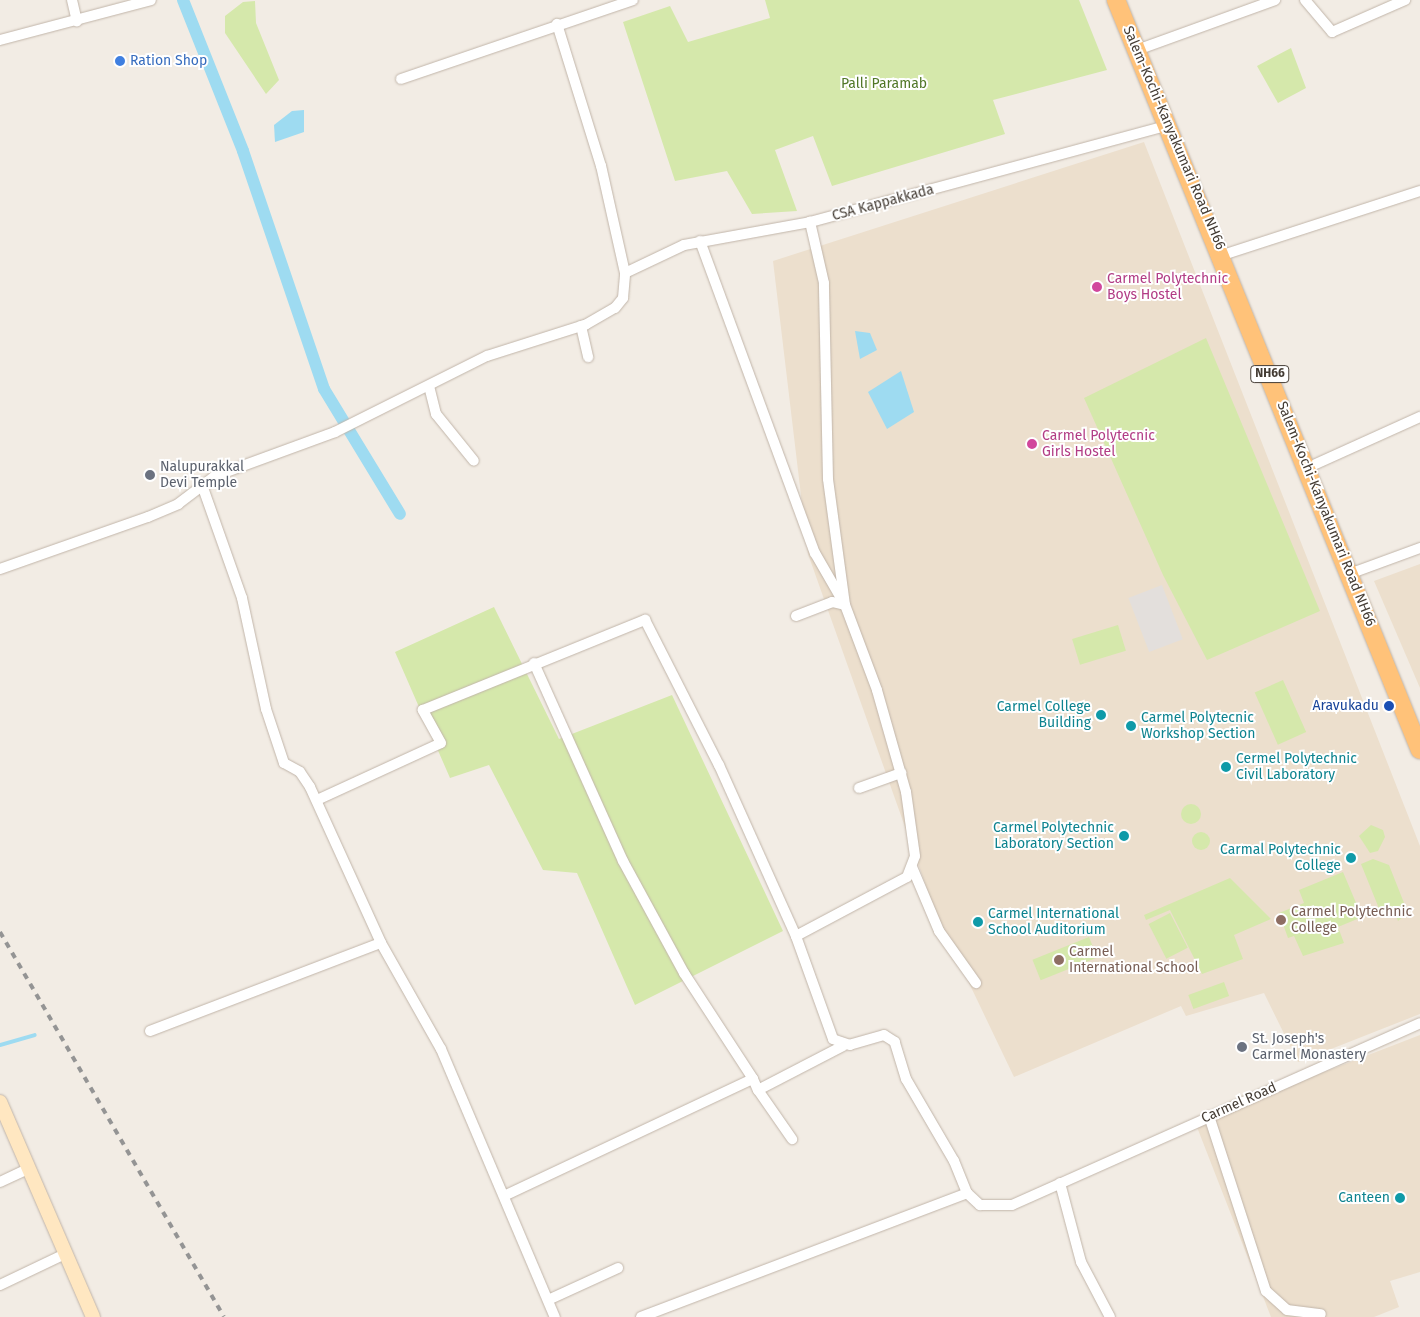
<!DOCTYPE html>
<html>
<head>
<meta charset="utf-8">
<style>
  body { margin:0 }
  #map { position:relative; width:1420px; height:1317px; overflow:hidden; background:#f2ece4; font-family:"Fira Sans",sans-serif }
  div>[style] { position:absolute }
  .education>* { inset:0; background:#ecdfcd }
  .green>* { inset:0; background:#d5e8ab; transform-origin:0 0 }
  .round { border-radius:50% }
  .parking>* { inset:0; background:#e3dfdc; transform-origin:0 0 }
  .water>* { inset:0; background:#9edbf1 }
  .stream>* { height:4px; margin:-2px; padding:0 2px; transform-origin:2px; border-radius:2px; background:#9edbf1 }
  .canal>* { height:12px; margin:-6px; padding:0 6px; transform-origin:6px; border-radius:6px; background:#9edbf1 }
  .roads { filter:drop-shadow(0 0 1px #c1b5a9) drop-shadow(0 0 1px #c1b5a9) }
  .minor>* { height:10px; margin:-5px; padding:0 5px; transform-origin:5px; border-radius:5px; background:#fff }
  .secondary>* { height:14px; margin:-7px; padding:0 7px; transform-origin:7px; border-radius:7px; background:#ffe7c1 }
  .trunk>* { height:18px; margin:-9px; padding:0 9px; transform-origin:9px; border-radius:9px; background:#ffc279 }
  .rail>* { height:4px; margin-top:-2px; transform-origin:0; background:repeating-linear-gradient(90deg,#949494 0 6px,transparent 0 12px) }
  .dots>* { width:14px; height:14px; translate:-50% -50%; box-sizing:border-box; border:2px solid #fff; border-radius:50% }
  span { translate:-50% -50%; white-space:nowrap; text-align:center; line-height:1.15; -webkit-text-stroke:4px #fff; paint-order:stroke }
  .shield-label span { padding:1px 4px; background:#fff; border:1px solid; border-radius:4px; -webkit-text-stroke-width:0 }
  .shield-label { font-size:12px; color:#443c34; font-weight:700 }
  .shop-label { font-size:14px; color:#366cbe }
  .left { translate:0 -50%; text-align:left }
  .park-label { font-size:14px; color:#507727 }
  .street-label { font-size:14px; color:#443c34 }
  .hotel-label { font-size:14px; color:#b23c85 }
  .worship-label { font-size:14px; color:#5b616d }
  .transit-label { font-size:14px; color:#164399 }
  .right { translate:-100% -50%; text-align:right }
  .culture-label { font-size:14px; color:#0d838f }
  .education-label { font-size:14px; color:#785e54 }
</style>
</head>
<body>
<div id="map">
  <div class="education">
    <i style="clip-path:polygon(1144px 142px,1420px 846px,1420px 1014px,1298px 1062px,1264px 993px,1186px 1016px,1181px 1006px,1014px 1077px,936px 914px,808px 554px,773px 261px)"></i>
    <i style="clip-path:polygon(1420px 564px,1420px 688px,1374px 581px)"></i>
    <i style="clip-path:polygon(1420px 1035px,1420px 1272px,1390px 1281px,1399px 1307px,1374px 1317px,1271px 1317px,1195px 1122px)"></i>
  </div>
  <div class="green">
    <i style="clip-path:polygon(765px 0,1079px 0,1107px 70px,993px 100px,1005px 134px,832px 186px,813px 136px,775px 150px,797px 211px,752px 214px,727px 171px,675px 181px,623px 22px,670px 6px,688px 42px,770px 18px)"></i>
    <i style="clip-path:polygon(255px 1px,256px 23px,279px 80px,266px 94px,225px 33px,225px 16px,243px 2px)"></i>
    <i style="clip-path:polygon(1291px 48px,1306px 88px,1278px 103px,1257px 66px)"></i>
    <i style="clip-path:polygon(1206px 338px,1320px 611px,1207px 660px,1163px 575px,1084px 398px)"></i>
    <i style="clip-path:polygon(494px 607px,559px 739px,672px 695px,783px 931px,635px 1005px,577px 873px,543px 870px,489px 765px,450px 778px,395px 652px)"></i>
    <i style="left:1118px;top:625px;width:27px;height:48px;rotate:73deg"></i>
    <i style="left:1283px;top:680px;width:57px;height:31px;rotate:66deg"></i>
    <i class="round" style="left:1181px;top:804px;width:20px;height:20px"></i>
    <i style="clip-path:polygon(1371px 825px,1383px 830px,1385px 837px,1378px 851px,1370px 853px,1359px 836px)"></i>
    <i class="round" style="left:1192px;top:832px;width:18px;height:18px"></i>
    <i style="clip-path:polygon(1373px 859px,1389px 865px,1408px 913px,1398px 921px,1392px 907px,1380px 911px,1361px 864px)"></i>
    <i style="clip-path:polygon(1343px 872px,1362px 917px,1338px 927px,1344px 943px,1303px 956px,1294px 936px,1288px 938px,1279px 913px,1304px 903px,1299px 890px)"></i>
    <i style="clip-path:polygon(1230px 878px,1271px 919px,1234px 935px,1243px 959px,1202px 974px,1170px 910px,1146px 920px,1144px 915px)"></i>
    <i style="left:1170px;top:913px;width:39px;height:24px;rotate:63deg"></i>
    <i style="left:1089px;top:937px;width:22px;height:61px;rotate:68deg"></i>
    <i style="left:1224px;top:982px;width:15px;height:38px;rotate:70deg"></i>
  </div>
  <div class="parking">
    <i style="left:1162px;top:585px;width:58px;height:36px;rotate:69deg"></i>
  </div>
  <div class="water">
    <i style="clip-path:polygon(304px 110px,304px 132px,275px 142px,274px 125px,292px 111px)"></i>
    <i style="clip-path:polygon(855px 331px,870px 333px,877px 350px,860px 359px)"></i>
    <i style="clip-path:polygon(901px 371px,914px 412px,887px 429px,868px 392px)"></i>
  </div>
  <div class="stream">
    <i style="left:0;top:1045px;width:36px;rotate:-16deg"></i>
  </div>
  <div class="canal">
    <i style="left:183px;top:0;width:162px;rotate:68.3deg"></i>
    <i style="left:243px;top:151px;width:251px;rotate:71.2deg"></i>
    <i style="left:324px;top:389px;width:146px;rotate:58.7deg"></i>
  </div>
  <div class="roads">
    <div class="minor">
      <i style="left:72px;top:0;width:22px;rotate:77deg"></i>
      <i style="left:1305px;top:0;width:42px;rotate:49.8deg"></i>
      <i style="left:1332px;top:32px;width:80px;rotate:-23.7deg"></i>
      <i style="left:0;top:40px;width:156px;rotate:-14.8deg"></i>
      <i style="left:1137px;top:50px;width:147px;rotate:-19.9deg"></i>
      <i style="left:401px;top:79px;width:245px;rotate:-18.8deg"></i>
      <i style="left:700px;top:241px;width:333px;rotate:69.8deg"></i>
      <i style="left:815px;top:553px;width:54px;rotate:60.1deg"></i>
      <i style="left:1223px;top:255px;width:207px;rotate:-18deg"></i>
      <i style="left:625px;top:273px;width:65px;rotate:-25.4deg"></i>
      <i style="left:684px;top:245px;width:128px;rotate:-10.3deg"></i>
      <i style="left:810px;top:222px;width:372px;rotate:-15.1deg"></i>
      <i style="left:581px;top:326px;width:32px;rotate:77deg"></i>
      <i style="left:429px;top:386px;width:29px;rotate:76deg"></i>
      <i style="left:436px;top:414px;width:60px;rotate:51deg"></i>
      <i style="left:1307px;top:468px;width:124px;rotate:-24.3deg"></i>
      <i style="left:202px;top:485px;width:120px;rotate:70.5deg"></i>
      <i style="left:242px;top:598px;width:114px;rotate:77.8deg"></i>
      <i style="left:266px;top:709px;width:57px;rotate:71.6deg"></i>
      <i style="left:284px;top:763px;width:18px;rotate:29deg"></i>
      <i style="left:300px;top:772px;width:18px;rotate:56deg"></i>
      <i style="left:310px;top:787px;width:171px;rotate:65.5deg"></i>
      <i style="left:381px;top:943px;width:122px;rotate:60.5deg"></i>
      <i style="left:441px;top:1049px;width:291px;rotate:67deg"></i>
      <i style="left:0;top:569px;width:157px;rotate:-19.4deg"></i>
      <i style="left:148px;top:517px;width:33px;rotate:-23deg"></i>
      <i style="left:178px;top:504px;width:46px;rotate:-37.1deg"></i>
      <i style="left:215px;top:476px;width:128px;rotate:-20.1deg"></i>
      <i style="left:335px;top:432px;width:170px;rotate:-26.6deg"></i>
      <i style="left:487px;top:356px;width:103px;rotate:-17.6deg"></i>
      <i style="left:585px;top:325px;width:34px;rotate:-30deg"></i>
      <i style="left:615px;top:308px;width:13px;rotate:-51deg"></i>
      <i style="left:623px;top:298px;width:25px;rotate:-85deg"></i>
      <i style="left:625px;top:273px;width:110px;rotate:-102.6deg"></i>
      <i style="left:601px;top:166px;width:149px;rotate:-107.2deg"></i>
      <i style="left:1349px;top:574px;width:76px;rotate:-20.1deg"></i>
      <i style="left:796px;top:616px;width:39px;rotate:-21deg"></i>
      <i style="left:832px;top:602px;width:13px;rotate:13deg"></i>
      <i style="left:534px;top:663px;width:217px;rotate:65.8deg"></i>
      <i style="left:623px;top:861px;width:128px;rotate:61.4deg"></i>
      <i style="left:684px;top:973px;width:126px;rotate:56.9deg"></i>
      <i style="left:859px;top:788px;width:45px;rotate:-19.7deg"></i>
      <i style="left:317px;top:800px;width:136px;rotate:-24.7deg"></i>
      <i style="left:441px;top:743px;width:38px;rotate:-119deg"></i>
      <i style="left:423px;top:710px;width:240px;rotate:-22.1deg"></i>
      <i style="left:645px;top:620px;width:163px;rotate:63deg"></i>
      <i style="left:719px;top:765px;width:188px;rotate:65.8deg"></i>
      <i style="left:912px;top:867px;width:69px;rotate:67.1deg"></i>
      <i style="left:939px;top:931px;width:64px;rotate:54.6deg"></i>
      <i style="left:150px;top:1031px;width:247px;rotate:-20.9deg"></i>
      <i style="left:758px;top:1090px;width:60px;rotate:55.2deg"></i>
      <i style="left:1209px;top:1116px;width:184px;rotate:72deg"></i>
      <i style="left:1266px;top:1291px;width:28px;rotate:42deg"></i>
      <i style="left:1287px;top:1310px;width:34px;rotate:7deg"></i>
      <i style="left:0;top:1182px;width:31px;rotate:-25deg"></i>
      <i style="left:1060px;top:1183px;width:82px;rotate:75.1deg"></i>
      <i style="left:1081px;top:1262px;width:62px;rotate:62.2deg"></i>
      <i style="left:967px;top:1193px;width:18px;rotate:43deg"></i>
      <i style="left:980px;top:1205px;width:32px"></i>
      <i style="left:1012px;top:1205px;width:447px;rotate:-24deg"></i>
      <i style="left:506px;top:1195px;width:273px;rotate:-25.2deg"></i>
      <i style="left:753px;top:1079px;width:12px;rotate:66deg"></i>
      <i style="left:758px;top:1090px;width:96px;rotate:-27.4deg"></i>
      <i style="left:0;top:1285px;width:72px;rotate:-25.5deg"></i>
      <i style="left:548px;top:1300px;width:77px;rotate:-24.6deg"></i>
      <i style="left:641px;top:1317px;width:349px;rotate:-20.8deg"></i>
      <i style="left:967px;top:1193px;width:35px;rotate:-112deg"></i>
      <i style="left:954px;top:1161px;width:95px;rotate:-120.3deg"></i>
      <i style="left:906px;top:1079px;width:39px;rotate:-107deg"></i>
      <i style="left:895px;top:1042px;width:13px;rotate:-148deg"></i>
      <i style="left:884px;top:1035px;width:35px;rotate:164deg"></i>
      <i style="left:850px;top:1045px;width:18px;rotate:-161deg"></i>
      <i style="left:833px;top:1039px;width:109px;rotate:-109.8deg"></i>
      <i style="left:796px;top:936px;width:126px;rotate:-28deg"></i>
      <i style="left:907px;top:877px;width:22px;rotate:-69deg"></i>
      <i style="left:915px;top:856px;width:65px;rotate:-98deg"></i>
      <i style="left:906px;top:792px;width:106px;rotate:-105.9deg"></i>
      <i style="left:877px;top:690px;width:91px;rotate:-110.6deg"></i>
      <i style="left:845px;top:605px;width:127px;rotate:-97.7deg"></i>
      <i style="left:828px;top:479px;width:196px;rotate:-91.2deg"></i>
      <i style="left:824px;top:283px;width:63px;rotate:-102.9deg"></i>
    </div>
    <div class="secondary">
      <i style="left:0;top:1102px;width:234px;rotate:66.6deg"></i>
    </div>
    <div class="trunk">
      <i style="left:1116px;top:0;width:809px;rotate:67.94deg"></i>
    </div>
  </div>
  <div class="rail">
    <i style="left:0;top:932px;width:445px;rotate:59.8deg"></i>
  </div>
  <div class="dots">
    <i style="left:120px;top:61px;background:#3f7fe0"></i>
    <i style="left:1097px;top:287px;background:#d1479c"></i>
    <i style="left:1032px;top:444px;background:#d1479c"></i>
    <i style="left:150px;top:475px;background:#6b7280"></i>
    <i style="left:1389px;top:706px;background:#1a4fb4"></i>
    <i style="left:1101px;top:715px;background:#0f9aa8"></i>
    <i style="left:1131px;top:726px;background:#0f9aa8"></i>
    <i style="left:1226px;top:767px;background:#0f9aa8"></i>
    <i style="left:1124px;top:836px;background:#0f9aa8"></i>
    <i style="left:1351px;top:858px;background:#0f9aa8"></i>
    <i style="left:1281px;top:920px;background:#8d6e63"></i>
    <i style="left:978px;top:922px;background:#0f9aa8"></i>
    <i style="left:1059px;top:960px;background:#8d6e63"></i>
    <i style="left:1242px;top:1047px;background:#6b7280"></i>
    <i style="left:1400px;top:1198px;background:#0f9aa8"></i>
  </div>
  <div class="shield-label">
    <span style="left:1270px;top:374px">NH66</span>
  </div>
  <div class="shop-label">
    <span class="left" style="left:130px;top:61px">Ration Shop</span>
  </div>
  <div class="park-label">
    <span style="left:884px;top:84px">Palli Paramab</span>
  </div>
  <div class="street-label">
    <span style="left:1174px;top:138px;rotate:67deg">Salem-Kochi-Kanyakumari Road NH66</span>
    <span style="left:883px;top:203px;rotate:-15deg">CSA Kappakkada</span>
    <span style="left:1326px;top:514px;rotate:68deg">Salem-Kochi-Kanyakumari Road NH66</span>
    <span style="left:1239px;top:1103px;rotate:-24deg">Carmel Road</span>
  </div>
  <div class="hotel-label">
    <span class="left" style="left:1107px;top:287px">Carmel Polytechnic<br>Boys Hostel</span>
    <span class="left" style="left:1042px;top:444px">Carmel Polytecnic<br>Girls Hostel</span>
  </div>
  <div class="worship-label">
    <span class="left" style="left:160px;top:475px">Nalupurakkal<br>Devi Temple</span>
    <span class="left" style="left:1252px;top:1047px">St. Joseph's<br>Carmel Monastery</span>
  </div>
  <div class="transit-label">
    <span class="right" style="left:1379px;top:706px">Aravukadu</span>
  </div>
  <div class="culture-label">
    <span class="right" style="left:1091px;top:715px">Carmel College<br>Building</span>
    <span class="left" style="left:1141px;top:726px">Carmel Polytecnic<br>Workshop Section</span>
    <span class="left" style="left:1236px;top:767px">Cermel Polytechnic<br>Civil Laboratory</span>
    <span class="right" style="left:1114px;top:836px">Carmel Polytechnic<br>Laboratory Section</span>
    <span class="right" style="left:1341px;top:858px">Carmal Polytechnic<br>College</span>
    <span class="left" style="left:988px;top:922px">Carmel International<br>School Auditorium</span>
    <span class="right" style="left:1390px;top:1198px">Canteen</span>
  </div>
  <div class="education-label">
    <span class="left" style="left:1291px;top:920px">Carmel Polytechnic<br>College</span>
    <span class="left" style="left:1069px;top:960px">Carmel<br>International School</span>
  </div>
</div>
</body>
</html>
